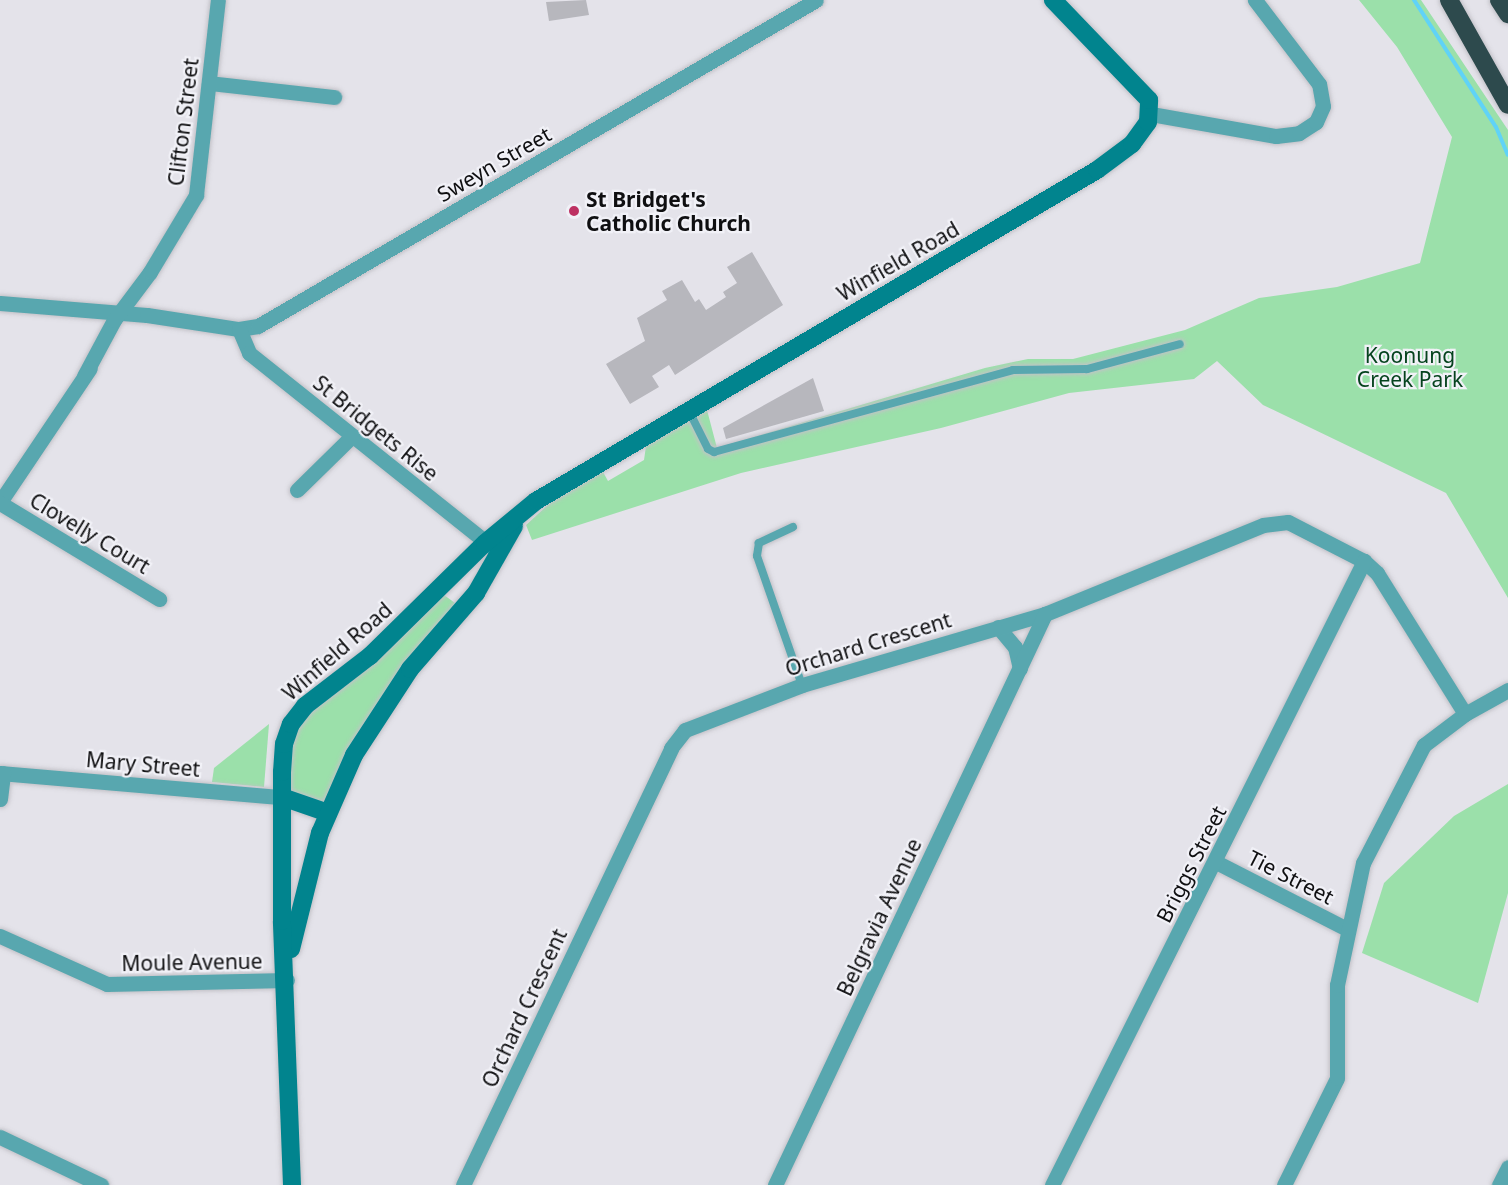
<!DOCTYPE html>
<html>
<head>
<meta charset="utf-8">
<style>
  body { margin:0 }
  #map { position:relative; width:1508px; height:1185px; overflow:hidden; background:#e4e3ea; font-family:"Noto Sans",sans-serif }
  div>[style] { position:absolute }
  .green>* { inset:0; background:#9be0aa }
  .stream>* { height:4px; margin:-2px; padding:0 2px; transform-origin:2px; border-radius:2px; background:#60d3f7 }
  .building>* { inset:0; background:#b7b7bd }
  .roads { filter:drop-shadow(0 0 2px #c2c1c7) drop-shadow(0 0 2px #c2c1c7) }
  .lane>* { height:8px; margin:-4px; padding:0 4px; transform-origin:4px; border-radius:4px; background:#58a7af }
  .street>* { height:15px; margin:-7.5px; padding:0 7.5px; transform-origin:7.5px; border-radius:7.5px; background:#58a7af }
  .secondary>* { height:18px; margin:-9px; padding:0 9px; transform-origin:9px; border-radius:9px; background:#01848e }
  .highway>* { height:18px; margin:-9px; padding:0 9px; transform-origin:9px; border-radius:9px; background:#2d4a4d }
  .dots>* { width:16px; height:16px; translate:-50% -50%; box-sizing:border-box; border:3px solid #f1f1f7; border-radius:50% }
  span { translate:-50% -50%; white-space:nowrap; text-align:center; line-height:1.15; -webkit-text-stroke:4.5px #f1f1f7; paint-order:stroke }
  .street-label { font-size:21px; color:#0f0f11 }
  .poi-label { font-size:21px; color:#0f0f11; font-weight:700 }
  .left { translate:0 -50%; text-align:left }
  .park-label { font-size:21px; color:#05431d }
</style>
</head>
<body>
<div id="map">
  <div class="green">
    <i style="clip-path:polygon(1359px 0,1421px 0,1508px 130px,1508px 598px,1446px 493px,1263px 405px,1217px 361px,1194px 379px,1069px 393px,941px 428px,741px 473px,532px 540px,526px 525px,550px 503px,603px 472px,608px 481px,644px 460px,646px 446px,707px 410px,717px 448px,985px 368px,1028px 359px,1073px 359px,1185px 330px,1259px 298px,1337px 287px,1420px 263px,1452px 137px,1397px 47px)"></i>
    <i style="clip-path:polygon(444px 595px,455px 603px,325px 803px,290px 791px,286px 763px,297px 722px)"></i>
    <i style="clip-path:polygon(269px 724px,264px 787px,212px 782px,214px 768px)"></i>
    <i style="clip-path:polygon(1508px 784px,1508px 893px,1478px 1003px,1362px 953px,1384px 883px,1454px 816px)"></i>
  </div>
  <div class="stream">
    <i style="left:1414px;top:0;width:151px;rotate:57.2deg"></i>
    <i style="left:1496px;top:127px;width:30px;rotate:67deg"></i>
  </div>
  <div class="building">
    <i style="clip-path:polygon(586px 0,589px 15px,549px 21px,546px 2px)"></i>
    <i style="clip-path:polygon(752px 252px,783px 305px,675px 375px,669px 365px,652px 376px,659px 387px,630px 404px,606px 364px,645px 341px,637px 318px,667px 300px,662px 291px,682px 280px,695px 302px,699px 299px,706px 310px,726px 297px,723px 292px,737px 283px,727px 267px)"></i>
    <i style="clip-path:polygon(813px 378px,824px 411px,726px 439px,723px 428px)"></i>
  </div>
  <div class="roads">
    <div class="lane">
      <i style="left:689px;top:411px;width:42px;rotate:63.4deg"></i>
      <i style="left:708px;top:449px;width:7px;rotate:27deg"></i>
      <i style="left:714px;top:452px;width:310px;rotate:-15.3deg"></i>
      <i style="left:1013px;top:370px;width:74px;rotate:-0.8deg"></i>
      <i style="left:1087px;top:369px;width:96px;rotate:-15deg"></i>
      <i style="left:793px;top:527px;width:38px;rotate:155deg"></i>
      <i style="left:759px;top:543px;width:13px;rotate:99deg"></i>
      <i style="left:757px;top:556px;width:137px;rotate:70.8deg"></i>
    </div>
    <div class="street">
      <i style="left:209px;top:83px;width:126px;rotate:6.4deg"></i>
      <i style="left:1151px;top:114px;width:127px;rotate:10deg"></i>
      <i style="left:1276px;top:136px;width:23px;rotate:-7deg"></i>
      <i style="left:1299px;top:133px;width:20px;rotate:-33deg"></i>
      <i style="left:1316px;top:122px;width:17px;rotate:-66deg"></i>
      <i style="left:1323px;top:106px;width:22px;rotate:-100deg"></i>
      <i style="left:1319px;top:84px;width:106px;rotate:-127.3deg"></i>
      <i style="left:0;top:303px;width:147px;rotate:4.7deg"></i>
      <i style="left:147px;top:315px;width:93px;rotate:8.7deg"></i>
      <i style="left:239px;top:329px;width:19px;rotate:-9deg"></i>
      <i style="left:258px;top:326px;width:646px;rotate:-30.29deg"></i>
      <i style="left:239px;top:329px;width:26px;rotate:67deg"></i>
      <i style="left:249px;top:353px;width:312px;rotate:38.6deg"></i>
      <i style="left:84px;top:376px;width:64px;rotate:-61.8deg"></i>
      <i style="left:114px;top:320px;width:60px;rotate:-53.1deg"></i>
      <i style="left:150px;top:272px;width:90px;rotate:-59.1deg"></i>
      <i style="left:196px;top:195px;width:196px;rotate:-83.6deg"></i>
      <i style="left:297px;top:490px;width:77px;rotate:-44.5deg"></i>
      <i style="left:0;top:502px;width:161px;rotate:-56.1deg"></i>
      <i style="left:0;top:503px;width:186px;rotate:31.1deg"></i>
      <i style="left:998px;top:627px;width:26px;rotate:50deg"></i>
      <i style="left:1015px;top:647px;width:22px;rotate:77deg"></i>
      <i style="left:0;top:773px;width:283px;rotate:4.9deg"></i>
      <i style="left:0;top:799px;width:26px;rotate:-83deg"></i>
      <i style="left:1216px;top:862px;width:147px;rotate:27.1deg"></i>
      <i style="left:0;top:936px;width:117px;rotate:24.2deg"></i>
      <i style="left:107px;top:984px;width:180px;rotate:-1.3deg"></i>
      <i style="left:0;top:1137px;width:112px;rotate:25.4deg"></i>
      <i style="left:463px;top:1185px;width:484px;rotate:-64.5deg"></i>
      <i style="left:671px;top:748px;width:23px;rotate:-52deg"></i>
      <i style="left:685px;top:730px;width:125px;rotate:-21deg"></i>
      <i style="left:802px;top:685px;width:253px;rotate:-16.3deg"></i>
      <i style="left:1045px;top:614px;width:235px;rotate:-22.2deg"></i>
      <i style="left:1263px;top:525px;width:25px;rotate:-7deg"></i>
      <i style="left:1288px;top:522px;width:85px;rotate:27.2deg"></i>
      <i style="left:1364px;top:561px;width:18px;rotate:43deg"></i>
      <i style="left:1377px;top:573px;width:166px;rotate:58deg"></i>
      <i style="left:775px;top:1185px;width:632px;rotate:-64.69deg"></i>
      <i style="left:1052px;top:1185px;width:698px;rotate:-63.43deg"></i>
      <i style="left:1284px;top:1185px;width:119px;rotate:-63.6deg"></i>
      <i style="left:1337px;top:1078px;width:93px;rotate:-90deg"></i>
      <i style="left:1337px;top:985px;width:125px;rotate:-78deg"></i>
      <i style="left:1363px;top:863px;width:133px;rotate:-62.7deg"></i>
      <i style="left:1424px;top:745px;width:51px;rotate:-37.1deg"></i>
      <i style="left:1465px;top:714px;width:49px;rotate:-29.2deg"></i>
      <i style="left:1499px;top:1185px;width:20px;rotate:-63deg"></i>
    </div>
    <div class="secondary">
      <i style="left:282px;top:797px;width:49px;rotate:19.2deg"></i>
      <i style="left:291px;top:949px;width:120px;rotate:-76deg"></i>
      <i style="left:320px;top:833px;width:85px;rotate:-66.4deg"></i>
      <i style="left:354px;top:755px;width:103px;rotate:-56.9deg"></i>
      <i style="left:410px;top:669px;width:101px;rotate:-49deg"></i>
      <i style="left:476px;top:593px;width:77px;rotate:-60.4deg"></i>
      <i style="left:292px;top:1185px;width:264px;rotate:-92.2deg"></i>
      <i style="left:282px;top:921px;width:149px;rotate:-90deg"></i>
      <i style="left:282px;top:772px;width:28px;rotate:-86deg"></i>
      <i style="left:284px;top:744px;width:21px;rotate:-71deg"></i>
      <i style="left:291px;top:724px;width:23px;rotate:-52deg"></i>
      <i style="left:305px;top:706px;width:82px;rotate:-37.6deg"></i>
      <i style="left:370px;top:656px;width:161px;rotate:-44.5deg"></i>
      <i style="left:485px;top:543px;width:66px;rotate:-39.5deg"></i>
      <i style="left:536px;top:501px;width:651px;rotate:-30.54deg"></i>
      <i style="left:1097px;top:170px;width:44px;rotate:-36.6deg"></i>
      <i style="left:1132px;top:144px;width:27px;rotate:-54deg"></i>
      <i style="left:1148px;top:122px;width:22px;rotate:-87deg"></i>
      <i style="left:1149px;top:100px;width:139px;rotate:-133.8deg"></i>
    </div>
    <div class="highway">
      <i style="left:1449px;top:0;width:120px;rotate:60.7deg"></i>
      <i style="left:1499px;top:0;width:17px;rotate:57deg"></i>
    </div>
  </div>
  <div class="dots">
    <i style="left:574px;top:211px;background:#bd3062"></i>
  </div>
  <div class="street-label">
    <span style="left:183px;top:122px;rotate:-83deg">Clifton Street</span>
    <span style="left:494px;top:164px;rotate:-30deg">Sweyn Street</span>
    <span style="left:898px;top:261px;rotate:-30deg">Winfield Road</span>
    <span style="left:376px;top:428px;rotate:39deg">St Bridgets Rise</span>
    <span style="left:90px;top:533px;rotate:31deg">Clovelly Court</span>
    <span style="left:868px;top:644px;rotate:-17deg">Orchard Crescent</span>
    <span style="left:337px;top:651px;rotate:-41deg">Winfield Road</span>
    <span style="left:143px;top:764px;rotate:5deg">Mary Street</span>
    <span style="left:1191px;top:864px;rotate:-63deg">Briggs Street</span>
    <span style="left:1291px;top:877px;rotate:27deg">Tie Street</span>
    <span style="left:879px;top:917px;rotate:-65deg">Belgravia Avenue</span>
    <span style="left:192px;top:962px;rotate:-1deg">Moule Avenue</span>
    <span style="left:524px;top:1008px;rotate:-65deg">Orchard Crescent</span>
  </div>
  <div class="poi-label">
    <span class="left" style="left:586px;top:211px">St Bridget's<br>Catholic Church</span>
  </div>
  <div class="park-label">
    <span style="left:1410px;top:367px">Koonung<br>Creek Park</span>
  </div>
</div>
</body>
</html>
